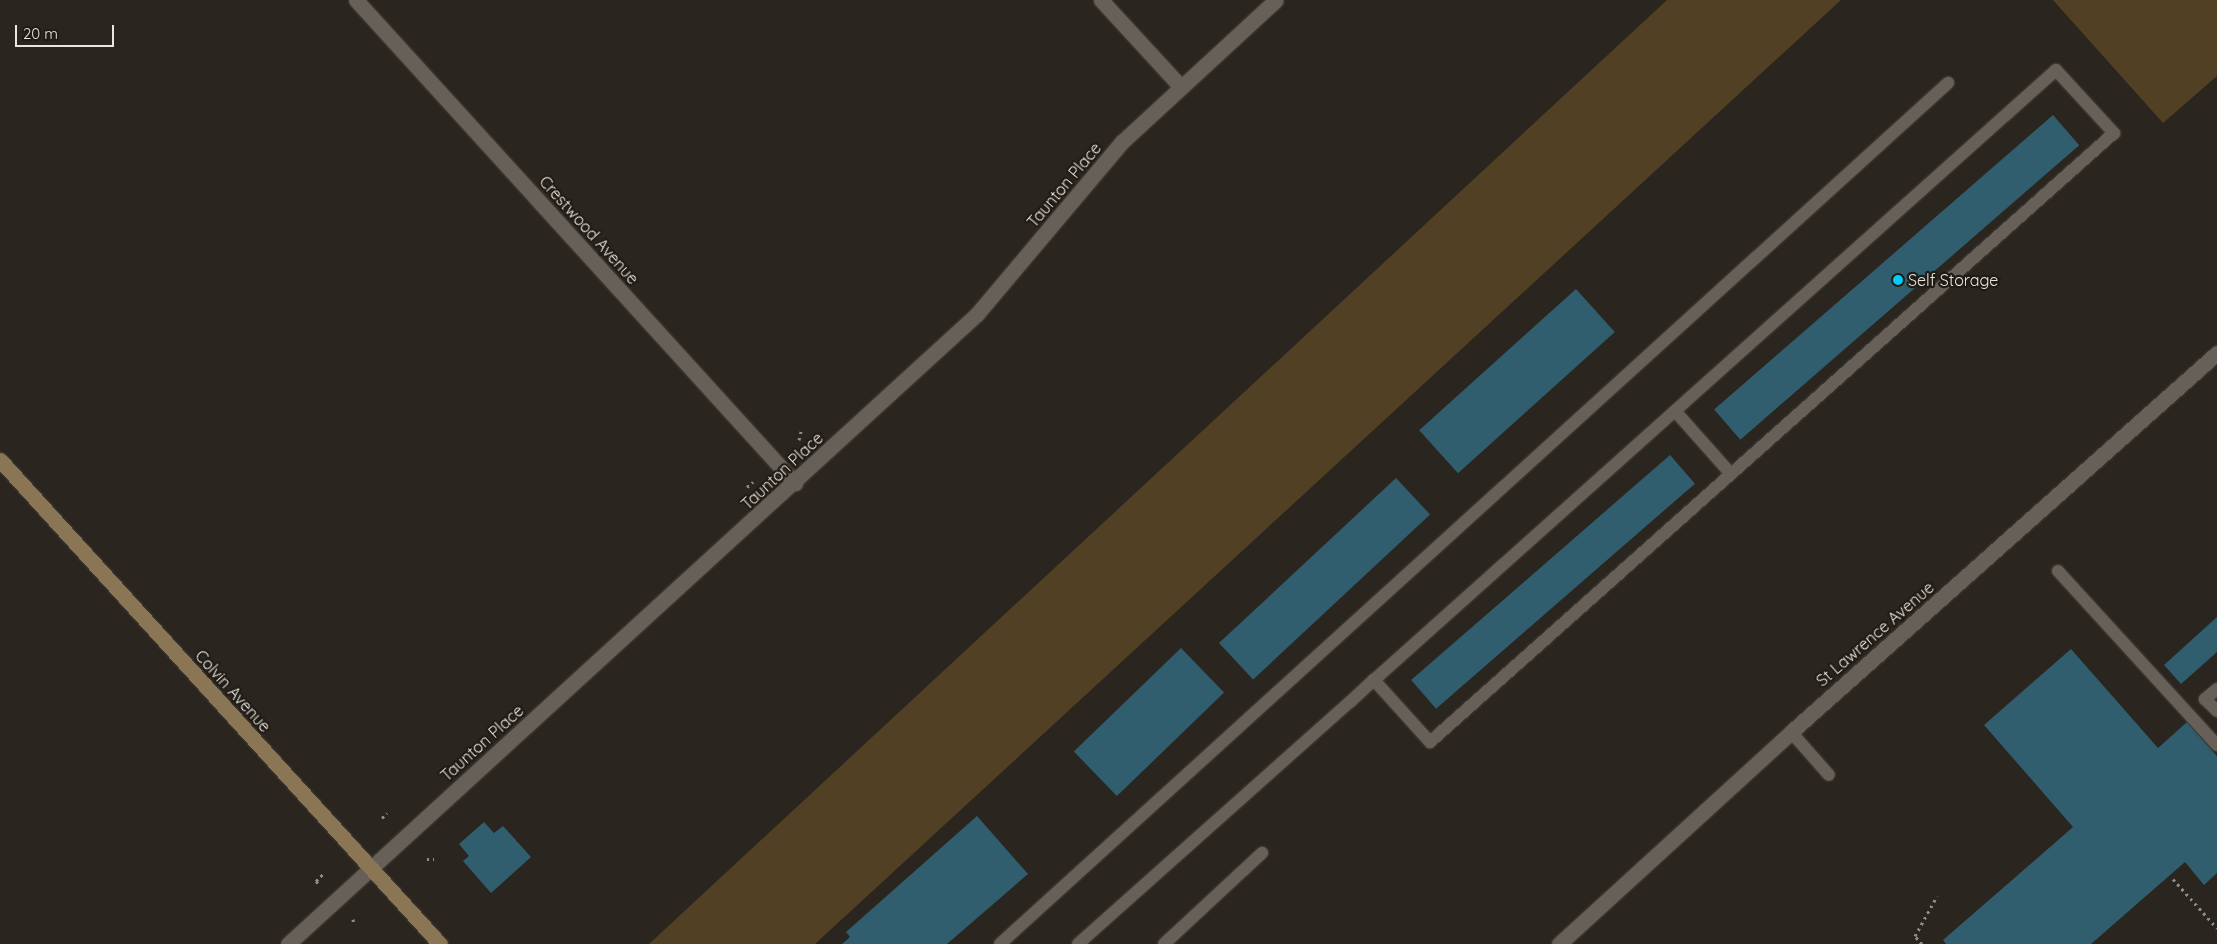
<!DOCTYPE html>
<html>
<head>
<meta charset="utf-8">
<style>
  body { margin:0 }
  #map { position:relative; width:2217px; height:944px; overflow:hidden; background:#2a251e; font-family:Quicksand,sans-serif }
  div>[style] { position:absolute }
  .green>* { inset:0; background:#524024 }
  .building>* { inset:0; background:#305e6e; transform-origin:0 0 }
  .path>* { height:3px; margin-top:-1.5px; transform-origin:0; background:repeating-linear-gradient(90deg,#8f8b85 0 2.5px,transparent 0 6.5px) }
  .roads { filter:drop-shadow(0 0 1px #46423b) drop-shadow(0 0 1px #46423b) }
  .lane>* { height:12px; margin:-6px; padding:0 6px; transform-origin:6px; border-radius:6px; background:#666058 }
  .street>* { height:15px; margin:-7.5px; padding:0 7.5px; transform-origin:7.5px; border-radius:7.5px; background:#666058 }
  .secondary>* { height:15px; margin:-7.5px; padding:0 7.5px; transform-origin:7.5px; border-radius:7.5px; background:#8a7555 }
  .dots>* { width:14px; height:14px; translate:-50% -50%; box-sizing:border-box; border:2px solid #201b14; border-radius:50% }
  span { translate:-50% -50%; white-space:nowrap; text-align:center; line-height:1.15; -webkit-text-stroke:4.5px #201b14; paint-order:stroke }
  .street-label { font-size:16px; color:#e9e6e1 }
  .poi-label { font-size:16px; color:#e9e6e1 }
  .left { translate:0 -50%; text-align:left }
  .scale { position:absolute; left:15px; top:25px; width:99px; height:22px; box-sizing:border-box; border:2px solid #e9e6e1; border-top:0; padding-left:6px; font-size:15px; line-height:18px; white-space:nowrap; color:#e9e6e1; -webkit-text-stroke:4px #201b14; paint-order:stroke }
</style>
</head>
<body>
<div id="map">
  <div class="green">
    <i style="clip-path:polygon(1667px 0,1841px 0,815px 944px,649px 944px)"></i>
    <i style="clip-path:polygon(2053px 0,2217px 0,2217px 76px,2163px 123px)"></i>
  </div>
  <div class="building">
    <i style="left:2053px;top:115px;width:40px;height:449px;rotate:49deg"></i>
    <i style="left:1576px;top:289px;width:58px;height:211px;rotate:48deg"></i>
    <i style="left:1670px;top:455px;width:38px;height:343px;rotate:49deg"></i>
    <i style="left:1396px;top:478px;width:50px;height:242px;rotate:47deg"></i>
    <i style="clip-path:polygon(2217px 617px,2217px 652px,2181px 684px,2164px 665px)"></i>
    <i style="left:1181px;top:648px;width:62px;height:149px;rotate:46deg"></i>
    <i style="clip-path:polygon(2071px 649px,2158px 748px,2187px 722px,2217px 756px,2217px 873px,2204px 885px,2185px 862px,2091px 944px,1946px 944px,1943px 940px,2073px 827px,1984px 725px)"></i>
    <i style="clip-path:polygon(977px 816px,1028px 874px,947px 944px,842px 944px,850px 937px,846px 932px)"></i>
    <i style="clip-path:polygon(484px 822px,494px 833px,503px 826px,531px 857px,491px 893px,463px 861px,469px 856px,459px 844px)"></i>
  </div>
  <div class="path">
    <i style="left:799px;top:440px;width:9px;rotate:-77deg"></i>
    <i style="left:747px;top:487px;width:8px;rotate:-40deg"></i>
    <i style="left:382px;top:818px;width:7px;rotate:-45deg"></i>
    <i style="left:427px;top:859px;width:7px"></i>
    <i style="left:2173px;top:879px;width:66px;rotate:48.1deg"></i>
    <i style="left:318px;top:883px;width:3px;rotate:-135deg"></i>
    <i style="left:316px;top:881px;width:11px;rotate:-45deg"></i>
    <i style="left:353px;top:919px;width:6px;rotate:81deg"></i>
    <i style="left:1922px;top:944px;width:11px;rotate:-131deg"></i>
    <i style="left:1915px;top:936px;width:46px;rotate:-61.2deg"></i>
  </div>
  <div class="roads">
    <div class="lane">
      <i style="left:1675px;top:411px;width:84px;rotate:48.4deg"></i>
      <i style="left:2058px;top:571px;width:236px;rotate:47.6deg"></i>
      <i style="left:2217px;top:689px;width:16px;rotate:140deg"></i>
      <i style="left:2205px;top:699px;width:17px;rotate:45deg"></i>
      <i style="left:1791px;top:732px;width:57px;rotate:48.5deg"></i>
      <i style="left:1000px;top:944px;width:1281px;rotate:-42.25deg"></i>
      <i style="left:1078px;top:944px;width:364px;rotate:-41.7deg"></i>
      <i style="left:1350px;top:702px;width:33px;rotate:-43deg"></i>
      <i style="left:1374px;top:680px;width:915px;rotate:-41.81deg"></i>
      <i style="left:2056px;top:70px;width:86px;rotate:47.4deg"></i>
      <i style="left:2114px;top:133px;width:916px;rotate:138.32deg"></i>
      <i style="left:1430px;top:742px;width:84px;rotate:-132.1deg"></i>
      <i style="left:1164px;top:944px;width:134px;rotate:-42.9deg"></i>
    </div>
    <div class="street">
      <i style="left:356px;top:0;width:653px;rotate:47.73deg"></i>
      <i style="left:1101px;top:0;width:118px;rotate:47.4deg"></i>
      <i style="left:288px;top:944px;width:934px;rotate:-42.44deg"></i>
      <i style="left:977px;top:314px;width:225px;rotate:-49.9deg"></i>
      <i style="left:1122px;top:142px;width:209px;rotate:-42.7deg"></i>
      <i style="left:1559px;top:944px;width:314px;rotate:-42.4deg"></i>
      <i style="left:1791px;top:732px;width:570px;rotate:-41.66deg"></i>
    </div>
    <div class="secondary">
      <i style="left:0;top:460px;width:654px;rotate:47.73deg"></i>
    </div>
  </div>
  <div class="dots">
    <i style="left:1898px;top:280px;background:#06cbf9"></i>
  </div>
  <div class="street-label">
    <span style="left:1064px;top:185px;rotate:-50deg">Taunton Place</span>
    <span style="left:589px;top:230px;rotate:48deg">Crestwood Avenue</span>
    <span style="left:782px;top:471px;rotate:-43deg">Taunton Place</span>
    <span style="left:1875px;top:634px;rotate:-41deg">St Lawrence Avenue</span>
    <span style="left:233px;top:691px;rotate:48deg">Colvin Avenue</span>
    <span style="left:482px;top:743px;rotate:-42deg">Taunton Place</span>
  </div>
  <div class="poi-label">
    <span class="left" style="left:1908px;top:280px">Self Storage</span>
  </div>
  <div class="scale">20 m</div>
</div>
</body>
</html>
